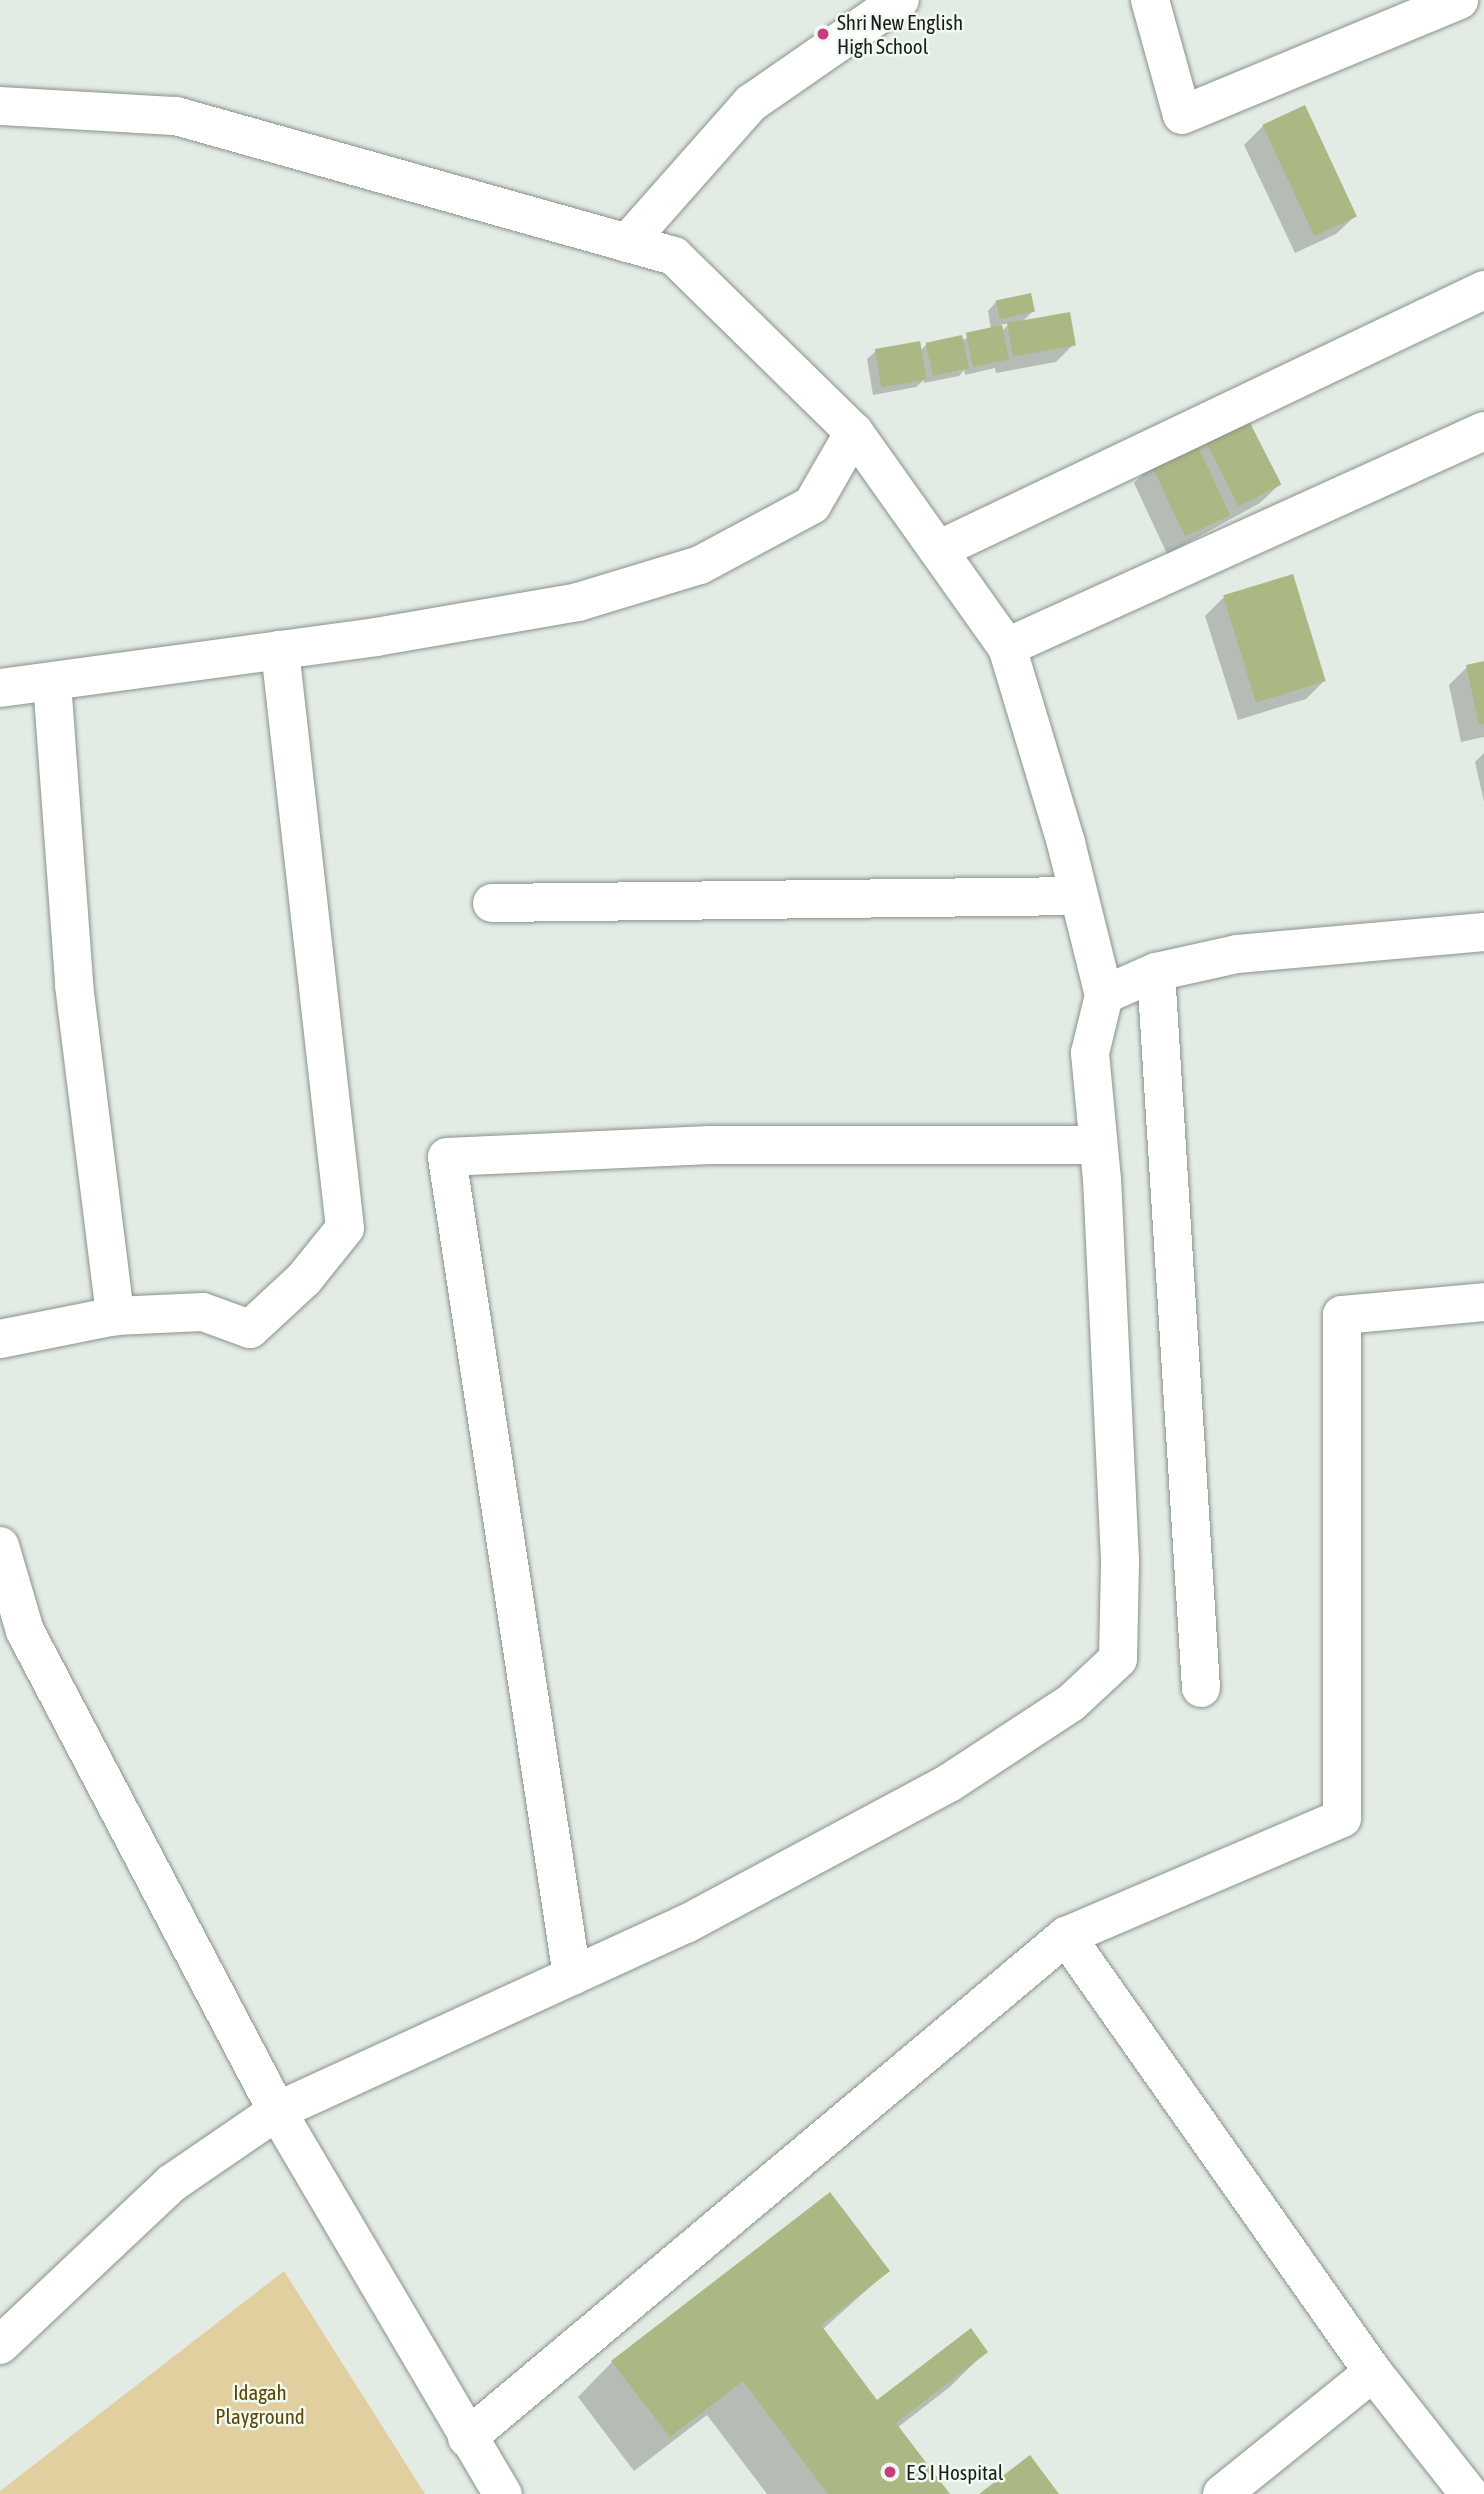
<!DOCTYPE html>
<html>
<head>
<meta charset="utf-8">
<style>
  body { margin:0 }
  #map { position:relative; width:1484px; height:2494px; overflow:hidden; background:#e3ece4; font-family:"Asap Condensed",sans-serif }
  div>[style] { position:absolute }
  .green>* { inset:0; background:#e1cfa0 }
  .shadow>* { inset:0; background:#0003 }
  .building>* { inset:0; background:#abb884; transform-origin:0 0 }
  .roads { filter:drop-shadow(0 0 2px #89928b) drop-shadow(0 0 2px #89928b) }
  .street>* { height:38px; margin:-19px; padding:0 19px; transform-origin:19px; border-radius:19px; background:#fff }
  .dots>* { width:19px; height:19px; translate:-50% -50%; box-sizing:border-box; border:4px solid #f0faf2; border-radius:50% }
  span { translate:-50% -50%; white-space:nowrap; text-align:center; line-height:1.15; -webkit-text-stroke:5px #f0faf2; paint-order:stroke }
  .poi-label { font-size:21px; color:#1b1e1b }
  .left { translate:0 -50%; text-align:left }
  .park-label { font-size:21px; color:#5d4703 }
</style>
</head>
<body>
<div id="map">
  <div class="green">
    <i style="clip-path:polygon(284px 2271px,425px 2494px,0 2494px,0 2491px)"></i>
  </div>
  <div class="shadow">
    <i style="clip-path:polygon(1263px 126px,1355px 216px,1336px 234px,1295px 253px,1244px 145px)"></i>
    <i style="clip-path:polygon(evenodd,996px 302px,1033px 311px,1022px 322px,1074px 344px,1056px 362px,996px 373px,995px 368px,965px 375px,964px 370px,959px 376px,924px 383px,924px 380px,916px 387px,873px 395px,867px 359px,876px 351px,920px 351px,927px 344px,962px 340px,991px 329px,988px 311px,996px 302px,1010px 323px,1001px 332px,1000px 325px,1010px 323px)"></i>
    <i style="clip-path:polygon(1245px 418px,1279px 485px,1260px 503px,1167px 554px,1134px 483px,1152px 465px)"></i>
    <i style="clip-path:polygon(1224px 597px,1324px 681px,1306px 699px,1238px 720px,1205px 616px)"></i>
    <i style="clip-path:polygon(1484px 663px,1484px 737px,1461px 742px,1449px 685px,1467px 667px)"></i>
    <i style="clip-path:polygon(1484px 753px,1484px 802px,1475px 762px)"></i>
    <i style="clip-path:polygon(888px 2271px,822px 2330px,877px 2402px,986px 2351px,951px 2386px,897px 2428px,948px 2494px,767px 2494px,707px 2415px,634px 2471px,578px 2397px,612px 2362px)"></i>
  </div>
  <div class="building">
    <i style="left:1305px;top:105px;width:123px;height:47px;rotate:65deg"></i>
    <i style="left:1031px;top:293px;width:19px;height:36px;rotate:78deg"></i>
    <i style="left:1070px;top:312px;width:34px;height:64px;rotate:80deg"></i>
    <i style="left:1002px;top:325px;width:35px;height:37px;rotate:78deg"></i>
    <i style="left:962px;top:335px;width:34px;height:37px;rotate:78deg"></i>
    <i style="left:920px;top:341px;width:39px;height:46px;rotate:80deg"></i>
    <i style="left:1246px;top:415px;width:78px;height:48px;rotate:63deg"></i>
    <i style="left:1196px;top:442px;width:81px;height:50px;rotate:65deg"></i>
    <i style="left:1293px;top:574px;width:112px;height:73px;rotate:73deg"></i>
    <i style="clip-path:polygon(1484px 661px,1484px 724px,1479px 725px,1466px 665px)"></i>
    <i style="clip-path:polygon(830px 2192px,890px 2271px,821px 2325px,877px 2400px,971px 2328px,988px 2352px,896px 2423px,950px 2494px,828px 2494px,743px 2381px,670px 2437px,611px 2361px)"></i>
    <i style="clip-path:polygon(1030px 2455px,1059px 2494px,979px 2494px)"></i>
  </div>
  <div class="roads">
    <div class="street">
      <i style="left:1150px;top:0;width:119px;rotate:74.5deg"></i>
      <i style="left:1182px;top:115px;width:300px;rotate:-22.5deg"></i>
      <i style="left:0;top:106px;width:176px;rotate:3.3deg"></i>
      <i style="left:176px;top:116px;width:517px;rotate:15.7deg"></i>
      <i style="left:674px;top:256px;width:252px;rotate:44.4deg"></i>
      <i style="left:854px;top:432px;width:264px;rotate:54.6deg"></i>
      <i style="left:1007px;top:647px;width:205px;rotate:73.2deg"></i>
      <i style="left:1066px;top:843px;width:157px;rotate:76deg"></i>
      <i style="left:627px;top:243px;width:187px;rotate:-48.5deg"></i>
      <i style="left:751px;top:103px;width:181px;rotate:-34.7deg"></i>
      <i style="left:938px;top:550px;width:605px;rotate:-25.46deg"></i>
      <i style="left:1007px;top:647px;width:524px;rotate:-24.36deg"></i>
      <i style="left:52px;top:682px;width:304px;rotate:85.8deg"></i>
      <i style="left:74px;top:985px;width:334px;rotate:82.9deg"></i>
      <i style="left:0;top:688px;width:379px;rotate:-7.7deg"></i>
      <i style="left:376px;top:637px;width:205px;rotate:-9.8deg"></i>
      <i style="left:578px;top:602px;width:127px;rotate:-16.9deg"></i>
      <i style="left:700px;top:565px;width:127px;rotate:-28.2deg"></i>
      <i style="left:812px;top:505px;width:84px;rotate:-60.1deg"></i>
      <i style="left:492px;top:903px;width:586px;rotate:-0.68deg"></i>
      <i style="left:0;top:1339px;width:117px;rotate:-11.3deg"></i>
      <i style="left:115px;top:1316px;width:88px;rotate:-2.6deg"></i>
      <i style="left:203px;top:1312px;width:50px;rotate:19.9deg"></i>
      <i style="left:250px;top:1329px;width:74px;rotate:-42.8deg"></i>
      <i style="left:304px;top:1279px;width:65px;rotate:-51.2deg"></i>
      <i style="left:345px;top:1228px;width:582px;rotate:-96.42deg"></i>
      <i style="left:0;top:1546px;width:89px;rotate:73.6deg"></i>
      <i style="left:25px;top:1631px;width:542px;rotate:62.3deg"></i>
      <i style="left:277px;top:2111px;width:445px;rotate:59.5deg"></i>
      <i style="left:1201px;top:1688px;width:717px;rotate:-93.6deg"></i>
      <i style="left:1156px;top:972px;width:83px;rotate:-12.5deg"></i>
      <i style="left:1237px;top:954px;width:248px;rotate:-5.1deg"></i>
      <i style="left:1066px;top:1936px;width:533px;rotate:54.85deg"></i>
      <i style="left:1373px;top:2372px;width:155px;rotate:51.8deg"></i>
      <i style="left:572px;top:1976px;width:828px;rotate:-98.68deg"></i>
      <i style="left:447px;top:1157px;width:263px;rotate:-2.6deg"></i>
      <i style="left:710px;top:1145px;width:386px"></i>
      <i style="left:0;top:2345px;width:236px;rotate:-43.3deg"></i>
      <i style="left:172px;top:2183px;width:127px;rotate:-34.4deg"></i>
      <i style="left:277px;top:2111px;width:450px;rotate:-24.6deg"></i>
      <i style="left:686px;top:1924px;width:298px;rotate:-28.2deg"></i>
      <i style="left:949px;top:1783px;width:146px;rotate:-33.3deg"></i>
      <i style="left:1071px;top:1703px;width:64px;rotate:-43.1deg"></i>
      <i style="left:1118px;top:1659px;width:99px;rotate:-88.8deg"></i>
      <i style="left:1120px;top:1560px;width:380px;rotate:-92.7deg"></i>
      <i style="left:1102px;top:1180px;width:128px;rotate:-95.4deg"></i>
      <i style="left:1090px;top:1053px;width:60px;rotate:-76.4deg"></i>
      <i style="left:1104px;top:995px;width:57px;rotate:-23.9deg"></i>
      <i style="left:467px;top:2438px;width:782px;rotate:-39.97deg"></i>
      <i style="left:1066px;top:1936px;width:300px;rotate:-23.1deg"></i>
      <i style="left:1342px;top:1818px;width:503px;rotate:-90deg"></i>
      <i style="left:1342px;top:1315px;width:143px;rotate:-5.2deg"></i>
      <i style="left:1222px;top:2494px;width:194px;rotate:-38.9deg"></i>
    </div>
  </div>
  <div class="dots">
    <i style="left:823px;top:34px;background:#c63e7c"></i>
    <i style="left:890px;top:2472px;background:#c63e7c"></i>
  </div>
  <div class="poi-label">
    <span class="left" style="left:837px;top:34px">Shri New English<br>High School</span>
    <span class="left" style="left:906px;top:2472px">E S I Hospital</span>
  </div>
  <div class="park-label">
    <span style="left:260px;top:2404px">Idagah<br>Playground</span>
  </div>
</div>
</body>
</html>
